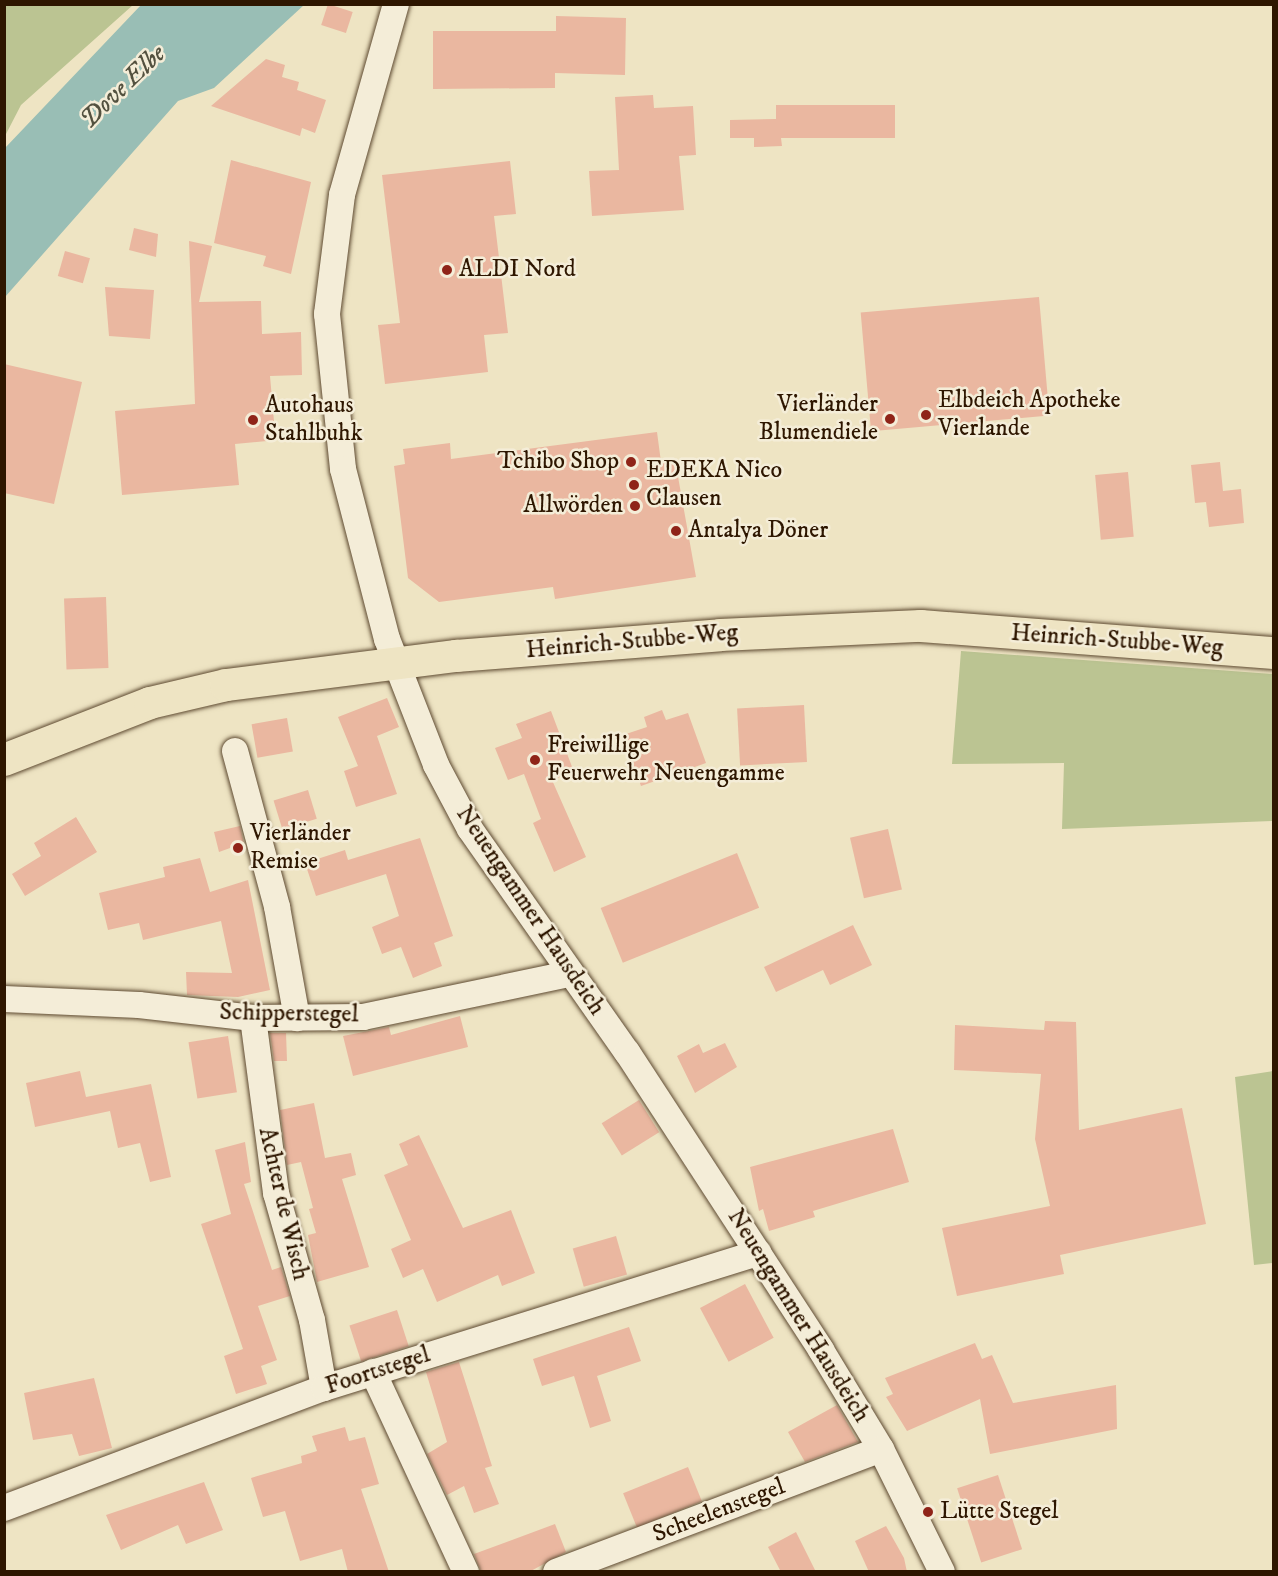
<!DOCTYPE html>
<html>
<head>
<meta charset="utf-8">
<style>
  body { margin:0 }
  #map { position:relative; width:1278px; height:1576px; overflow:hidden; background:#eee4c3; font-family:"IM FELL DW Pica",serif }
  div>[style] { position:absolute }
  .green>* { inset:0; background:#bbc492 }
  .water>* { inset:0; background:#99beb5 }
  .building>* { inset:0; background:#eab7a0; transform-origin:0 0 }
  .roads { filter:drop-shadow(0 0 2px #5e4a31) drop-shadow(0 0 2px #5e4a31) }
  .minor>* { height:26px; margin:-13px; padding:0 13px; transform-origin:13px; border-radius:13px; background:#f4edd8 }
  .major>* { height:32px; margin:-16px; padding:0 16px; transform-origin:16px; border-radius:16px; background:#eee4c3 }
  .dots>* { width:16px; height:16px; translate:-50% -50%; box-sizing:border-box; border:3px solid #f4edd8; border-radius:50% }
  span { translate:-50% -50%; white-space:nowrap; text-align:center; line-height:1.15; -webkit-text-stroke:5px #f4edd8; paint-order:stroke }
  .poi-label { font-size:24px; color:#2e1600 }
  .left { translate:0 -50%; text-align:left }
  .right { translate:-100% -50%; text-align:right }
  .street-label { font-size:24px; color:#2e1600 }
  .water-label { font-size:26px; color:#53513f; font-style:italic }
  .frame { position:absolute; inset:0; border:6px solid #2e1600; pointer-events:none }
</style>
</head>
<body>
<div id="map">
  <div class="green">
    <i style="clip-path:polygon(5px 4px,133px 5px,21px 105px,5px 136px)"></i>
    <i style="clip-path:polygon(961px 651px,1273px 674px,1273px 821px,1062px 829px,1064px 763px,952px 764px)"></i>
    <i style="clip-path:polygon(1273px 1071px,1273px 1263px,1254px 1265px,1235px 1077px)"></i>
  </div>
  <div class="water">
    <i style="clip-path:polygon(141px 5px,304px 5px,214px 88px,178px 101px,5px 297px,5px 148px)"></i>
  </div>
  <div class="building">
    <i style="left:328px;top:4px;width:26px;height:22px;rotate:18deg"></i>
    <i style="clip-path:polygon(556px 16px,626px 18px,625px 75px,555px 73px,555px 88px,433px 89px,433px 31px,556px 31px)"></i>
    <i style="clip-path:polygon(266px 59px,285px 65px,282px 77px,299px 82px,297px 90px,326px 100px,315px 133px,302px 128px,300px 136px,211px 106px)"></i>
    <i style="clip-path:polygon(653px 95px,654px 108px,693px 106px,696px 155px,679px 156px,684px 210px,592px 216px,589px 171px,619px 170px,615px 97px)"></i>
    <i style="clip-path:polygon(776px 105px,895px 105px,895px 138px,781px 138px,782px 146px,754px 147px,754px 138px,730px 138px,730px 120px,776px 119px)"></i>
    <i style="clip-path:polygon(231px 160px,311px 182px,291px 274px,263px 266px,266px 256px,214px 243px)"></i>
    <i style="clip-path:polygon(510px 161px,516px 214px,494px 216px,508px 333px,484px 335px,488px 372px,385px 384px,378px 325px,400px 323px,382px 175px)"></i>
    <i style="clip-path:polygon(134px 228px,158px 234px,156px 257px,129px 250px)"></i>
    <i style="clip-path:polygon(189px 241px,212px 246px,199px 302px,261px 301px,262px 334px,301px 332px,302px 375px,270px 376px,275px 433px,267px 441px,235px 444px,239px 485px,122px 495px,115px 411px,195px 404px)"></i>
    <i style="left:65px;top:251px;width:26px;height:26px;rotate:16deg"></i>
    <i style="clip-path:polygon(105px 287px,154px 290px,150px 339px,109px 336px)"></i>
    <i style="left:1039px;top:297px;width:119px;height:179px;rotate:85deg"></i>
    <i style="clip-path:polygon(4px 364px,82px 382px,54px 504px,4px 493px)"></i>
    <i style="clip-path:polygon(657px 432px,661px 462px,675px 460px,696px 577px,555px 599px,553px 587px,439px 602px,408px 578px,394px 466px,405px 464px,403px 449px,450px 443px,451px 459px)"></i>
    <i style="clip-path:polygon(1220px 462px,1223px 491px,1241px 489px,1244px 523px,1209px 527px,1206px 502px,1195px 503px,1191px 465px)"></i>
    <i style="left:1128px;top:472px;width:65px;height:33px;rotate:85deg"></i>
    <i style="left:106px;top:597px;width:71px;height:42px;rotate:88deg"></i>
    <i style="clip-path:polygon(387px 698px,399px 727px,377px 736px,397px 794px,356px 807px,344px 771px,358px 766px,338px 717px)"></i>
    <i style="left:804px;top:705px;width:57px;height:67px;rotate:87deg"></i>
    <i style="clip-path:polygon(662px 710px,666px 720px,688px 713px,706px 763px,641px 786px,623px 735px,647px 727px,644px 717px)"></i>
    <i style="clip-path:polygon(551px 711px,574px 772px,552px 780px,586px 857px,554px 872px,533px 823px,541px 819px,524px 774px,508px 780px,495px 748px,522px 738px,516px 724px)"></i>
    <i style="left:287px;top:718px;width:34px;height:36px;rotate:80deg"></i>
    <i style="left:308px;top:790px;width:30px;height:36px;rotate:73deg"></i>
    <i style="clip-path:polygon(76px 817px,97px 852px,25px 896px,12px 874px,41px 856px,34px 843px)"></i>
    <i style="clip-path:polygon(240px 826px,244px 843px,219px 852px,214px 832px)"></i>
    <i style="left:888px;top:829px;width:62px;height:39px;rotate:77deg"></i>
    <i style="clip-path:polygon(420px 838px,453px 936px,434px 943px,442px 966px,413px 978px,401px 947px,382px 954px,372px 927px,399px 916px,386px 874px,316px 896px,305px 863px,345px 850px,348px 860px)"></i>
    <i style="left:737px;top:853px;width:59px;height:147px;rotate:68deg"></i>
    <i style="clip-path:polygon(200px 858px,210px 892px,248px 880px,270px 990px,238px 997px,187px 995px,186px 972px,232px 973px,221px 921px,143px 940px,139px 923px,108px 930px,99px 893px,165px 877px,163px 867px)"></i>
    <i style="clip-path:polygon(853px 925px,872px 965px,830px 985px,823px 970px,776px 992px,764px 967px)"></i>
    <i style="clip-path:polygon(460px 1016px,468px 1047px,353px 1076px,343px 1036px,389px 1027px,391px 1035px)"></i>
    <i style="clip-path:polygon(1045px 1021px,1076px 1022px,1079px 1130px,1182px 1108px,1206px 1224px,1060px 1255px,1064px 1274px,957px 1296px,942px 1228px,1050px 1206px,1035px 1139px,1041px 1074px,954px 1070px,955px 1025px,1044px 1030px)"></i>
    <i style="clip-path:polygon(270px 1033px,286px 1033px,287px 1061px,274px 1061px)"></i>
    <i style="left:228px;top:1036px;width:57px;height:40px;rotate:81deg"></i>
    <i style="clip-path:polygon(725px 1043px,737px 1067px,695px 1093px,677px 1056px,699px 1044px,703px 1053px)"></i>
    <i style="clip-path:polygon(80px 1071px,86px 1097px,151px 1084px,171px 1177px,150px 1182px,140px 1143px,118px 1148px,110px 1111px,35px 1127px,26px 1083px)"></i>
    <i style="left:639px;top:1100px;width:38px;height:44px;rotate:58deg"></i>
    <i style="clip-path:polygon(314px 1103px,325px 1158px,351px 1153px,356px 1175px,342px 1179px,369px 1267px,317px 1282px,308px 1235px,316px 1233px,309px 1209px,313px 1208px,301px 1162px,287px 1165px,280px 1110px)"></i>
    <i style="clip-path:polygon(893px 1129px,909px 1182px,813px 1211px,815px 1217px,769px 1231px,763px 1209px,759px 1211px,750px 1167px)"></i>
    <i style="clip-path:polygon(419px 1135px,463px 1228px,511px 1210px,535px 1273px,502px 1286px,498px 1275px,437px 1302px,423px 1269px,403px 1278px,391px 1249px,411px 1240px,384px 1175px,408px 1165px,399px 1144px)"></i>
    <i style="clip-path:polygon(245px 1142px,251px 1182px,244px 1184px,272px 1270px,281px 1267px,290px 1296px,258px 1306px,277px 1360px,261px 1366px,267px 1384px,236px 1394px,224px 1356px,243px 1349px,201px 1224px,231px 1214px,215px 1150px)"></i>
    <i style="left:616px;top:1236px;width:40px;height:45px;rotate:74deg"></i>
    <i style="left:745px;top:1284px;width:61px;height:51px;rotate:62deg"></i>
    <i style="left:397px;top:1310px;width:38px;height:50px;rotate:72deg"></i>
    <i style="clip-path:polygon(629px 1327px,641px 1361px,597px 1376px,611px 1421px,590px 1428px,574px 1376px,542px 1386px,533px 1359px)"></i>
    <i style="clip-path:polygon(975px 1343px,982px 1359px,992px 1355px,1013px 1403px,1116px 1385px,1117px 1429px,990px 1454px,980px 1399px,907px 1431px,886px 1397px,893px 1394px,885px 1378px)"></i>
    <i style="clip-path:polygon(459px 1362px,492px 1466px,485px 1468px,499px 1504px,474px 1513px,464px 1486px,447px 1495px,427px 1454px,447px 1442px,426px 1372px)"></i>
    <i style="clip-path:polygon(94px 1378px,112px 1448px,79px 1456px,72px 1434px,33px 1440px,24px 1393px)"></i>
    <i style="clip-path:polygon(837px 1405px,858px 1442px,805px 1462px,788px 1432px)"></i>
    <i style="clip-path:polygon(345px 1427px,349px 1441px,365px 1437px,379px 1484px,361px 1489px,389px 1572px,348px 1572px,342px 1549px,300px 1561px,285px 1511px,263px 1517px,251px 1478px,302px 1463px,301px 1456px,317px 1451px,312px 1436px)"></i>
    <i style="left:688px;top:1467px;width:37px;height:70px;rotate:68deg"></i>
    <i style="left:998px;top:1475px;width:78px;height:43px;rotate:72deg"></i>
    <i style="clip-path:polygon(204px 1482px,223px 1530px,186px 1544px,178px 1525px,121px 1550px,106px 1515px)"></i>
    <i style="clip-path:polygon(555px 1524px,566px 1552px,529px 1572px,481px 1572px,474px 1554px)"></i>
    <i style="clip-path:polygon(886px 1526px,904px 1558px,907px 1572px,869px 1572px,855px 1541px)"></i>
    <i style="clip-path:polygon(796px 1532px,816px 1572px,781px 1572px,768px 1547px)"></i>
  </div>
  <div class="roads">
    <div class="minor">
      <i style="left:396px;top:4px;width:198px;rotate:105.8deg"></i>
      <i style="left:342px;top:195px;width:120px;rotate:97.2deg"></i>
      <i style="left:327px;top:314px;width:156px;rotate:84.1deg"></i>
      <i style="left:343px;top:469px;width:176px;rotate:75.5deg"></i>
      <i style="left:387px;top:639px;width:135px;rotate:68.7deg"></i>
      <i style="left:436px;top:765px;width:72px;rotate:62deg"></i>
      <i style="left:470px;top:829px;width:273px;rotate:54.9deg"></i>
      <i style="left:627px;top:1052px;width:356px;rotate:56.9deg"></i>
      <i style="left:821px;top:1350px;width:116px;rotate:58.8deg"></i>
      <i style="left:881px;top:1449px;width:137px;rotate:63.6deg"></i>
      <i style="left:235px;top:751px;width:162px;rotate:74.9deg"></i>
      <i style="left:277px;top:907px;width:113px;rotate:79.8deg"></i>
      <i style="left:4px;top:999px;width:135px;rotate:2.5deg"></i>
      <i style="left:139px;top:1005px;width:115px;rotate:6.5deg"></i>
      <i style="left:253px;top:1018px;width:110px;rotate:-0.5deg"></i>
      <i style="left:363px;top:1017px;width:210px;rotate:-11.8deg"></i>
      <i style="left:253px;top:1018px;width:177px;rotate:82.5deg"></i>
      <i style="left:276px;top:1193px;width:132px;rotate:74.2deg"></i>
      <i style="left:312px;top:1320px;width:69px;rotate:80deg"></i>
      <i style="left:373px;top:1372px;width:221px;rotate:65.1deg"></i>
      <i style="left:4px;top:1508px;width:342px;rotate:-20.6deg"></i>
      <i style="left:324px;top:1388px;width:455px;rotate:-17.3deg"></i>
      <i style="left:556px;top:1572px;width:347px;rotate:-20.7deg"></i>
    </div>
    <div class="major">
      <i style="left:4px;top:760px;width:157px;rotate:-21.3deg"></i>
      <i style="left:150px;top:703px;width:78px;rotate:-13.3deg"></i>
      <i style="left:226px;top:685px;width:232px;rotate:-7.2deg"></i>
      <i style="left:456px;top:656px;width:265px;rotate:-4.5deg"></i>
      <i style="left:720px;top:635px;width:201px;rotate:-2.6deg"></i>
      <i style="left:921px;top:626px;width:354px;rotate:4.4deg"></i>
    </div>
  </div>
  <div class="dots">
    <i style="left:447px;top:270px;background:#8f2418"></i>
    <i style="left:926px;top:415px;background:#8f2418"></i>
    <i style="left:890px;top:419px;background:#8f2418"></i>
    <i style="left:253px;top:420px;background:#8f2418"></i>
    <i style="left:631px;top:462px;background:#8f2418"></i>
    <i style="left:634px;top:485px;background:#8f2418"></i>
    <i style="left:635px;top:506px;background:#8f2418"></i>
    <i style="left:676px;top:531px;background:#8f2418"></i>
    <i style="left:535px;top:760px;background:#8f2418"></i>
    <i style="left:238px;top:848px;background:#8f2418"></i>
    <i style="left:928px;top:1512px;background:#8f2418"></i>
  </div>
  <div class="poi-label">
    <span class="left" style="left:459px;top:270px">ALDI Nord</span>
    <span class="left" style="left:938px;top:415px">Elbdeich Apotheke<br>Vierlande</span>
    <span class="right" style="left:878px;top:419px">Vierländer<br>Blumendiele</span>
    <span class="left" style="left:265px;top:420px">Autohaus<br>Stahlbuhk</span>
    <span class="right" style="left:619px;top:462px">Tchibo Shop</span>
    <span class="left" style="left:646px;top:485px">EDEKA Nico<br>Clausen</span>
    <span class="right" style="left:623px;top:506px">Allwörden</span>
    <span class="left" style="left:688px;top:531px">Antalya Döner</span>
    <span class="left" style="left:547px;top:760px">Freiwillige<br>Feuerwehr Neuengamme</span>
    <span class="left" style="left:250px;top:848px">Vierländer<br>Remise</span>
    <span class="left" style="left:940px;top:1512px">Lütte Stegel</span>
  </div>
  <div class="street-label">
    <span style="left:1117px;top:641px;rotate:4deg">Heinrich-Stubbe-Weg</span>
    <span style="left:632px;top:642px;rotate:-5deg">Heinrich-Stubbe-Weg</span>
    <span style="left:530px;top:911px;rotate:56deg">Neuengammer Hausdeich</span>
    <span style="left:289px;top:1014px;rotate:1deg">Schipperstegel</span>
    <span style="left:283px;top:1204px;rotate:77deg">Achter de Wisch</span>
    <span style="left:798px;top:1316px;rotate:58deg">Neuengammer Hausdeich</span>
    <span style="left:378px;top:1371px;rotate:-18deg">Foortstegel</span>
    <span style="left:719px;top:1511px;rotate:-21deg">Scheelenstegel</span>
  </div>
  <div class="water-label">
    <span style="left:123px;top:87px;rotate:-44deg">Dove Elbe</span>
  </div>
  <div class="frame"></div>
</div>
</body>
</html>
